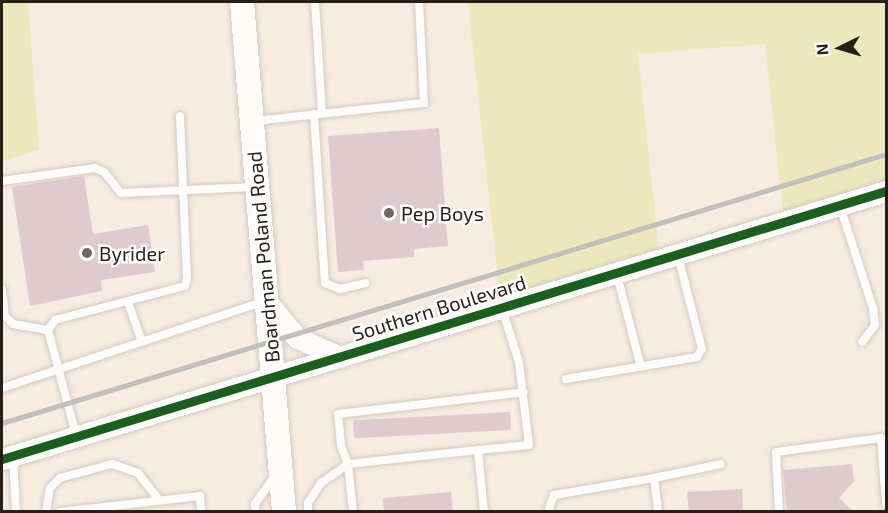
<!DOCTYPE html>
<html>
<head>
<meta charset="utf-8">
<style>
  body { margin:0 }
  #map { position:relative; width:888px; height:513px; overflow:hidden; background:#f7ece1; font-family:"Exo 2",sans-serif }
  div>[style] { position:absolute }
  .green>* { inset:0; background:#ebe8bd }
  .building>* { inset:0; background:#dfcad0; transform-origin:0 0 }
  .roads { filter:drop-shadow(0 0 2px #d3cac1) drop-shadow(0 0 2px #d3cac1) }
  .lane>* { height:8px; margin:-4px; padding:0 4px; transform-origin:4px; border-radius:4px; background:#fefcfa }
  .secondary>* { height:21px; margin:-10.5px; padding:0 10.5px; transform-origin:10.5px; border-radius:10.5px; background:#fefcfa }
  .primary>* { height:24px; margin:-12px; padding:0 12px; transform-origin:12px; border-radius:12px; background:#fefcfa }
  .rail>* { height:4.5px; margin:-2.25px; padding:0 2.25px; transform-origin:2.25px; border-radius:2.25px; background:#c2c0bd }
  .cycleway>* { height:9px; margin:-4.5px; padding:0 4.5px; transform-origin:4.5px; border-radius:4.5px; background:#1b5e20 }
  .dots>* { width:16px; height:16px; translate:-50% -50%; box-sizing:border-box; border:3px solid #fff; border-radius:50% }
  span { translate:-50% -50%; white-space:nowrap; text-align:center; line-height:1.15; -webkit-text-stroke:5px #fff; paint-order:stroke }
  .poi-label { font-size:20px; color:#271e16 }
  .left { translate:0 -50%; text-align:left }
  .street-label { font-size:20px; color:#271e16 }
  .frame { position:absolute; inset:0; border:3px solid #271e16; pointer-events:none }
  .north { position:absolute; left:810px; top:18px; width:60px; height:60px; -webkit-text-stroke:4px #fff; paint-order:stroke; rotate:265deg; font-size:16px; font-weight:700; line-height:24px; text-align:center; color:#271e16 }
  .north::after { content:''; display:block; margin:auto; width:21px; height:27px; background:#271e16; clip-path:polygon(50% 0,100% 100%,50% 72%,0 100%) }
</style>
</head>
<body>
<div id="map">
  <div class="green">
    <i style="clip-path:polygon(2px 2px,28px 2px,39px 150px,2px 161px)"></i>
    <i style="clip-path:polygon(468px 2px,886px 2px,886px 191px,784px 222px,765px 44px,638px 54px,660px 260px,501px 308px)"></i>
  </div>
  <div class="building">
    <i style="clip-path:polygon(439px 128px,448px 246px,414px 249px,414px 257px,363px 261px,364px 270px,338px 272px,328px 136px)"></i>
    <i style="clip-path:polygon(84px 176px,93px 234px,148px 225px,155px 272px,101px 280px,102px 291px,30px 306px,12px 187px)"></i>
    <i style="left:510px;top:412px;width:18px;height:157px;rotate:87deg"></i>
    <i style="clip-path:polygon(852px 464px,854px 481px,839px 498px,854px 512px,787px 512px,783px 470px)"></i>
    <i style="clip-path:polygon(742px 489px,743px 512px,689px 512px,687px 492px)"></i>
    <i style="clip-path:polygon(451px 492px,453px 512px,384px 512px,383px 498px)"></i>
  </div>
  <div class="roads">
    <div class="lane">
      <i style="left:315px;top:2px;width:111px;rotate:86.4deg"></i>
      <i style="left:314px;top:114px;width:169px;rotate:86.3deg"></i>
      <i style="left:325px;top:283px;width:16px;rotate:22deg"></i>
      <i style="left:340px;top:289px;width:26px;rotate:-13deg"></i>
      <i style="left:253px;top:121px;width:172px;rotate:-6deg"></i>
      <i style="left:424px;top:103px;width:101px;rotate:-92.8deg"></i>
      <i style="left:2px;top:181px;width:94px;rotate:-8deg"></i>
      <i style="left:95px;top:168px;width:10px;rotate:24deg"></i>
      <i style="left:104px;top:172px;width:27px;rotate:51deg"></i>
      <i style="left:121px;top:193px;width:134px;rotate:-2.6deg"></i>
      <i style="left:840px;top:206px;width:107px;rotate:72.1deg"></i>
      <i style="left:873px;top:308px;width:17px;rotate:83deg"></i>
      <i style="left:875px;top:325px;width:21px;rotate:127deg"></i>
      <i style="left:617px;top:275px;width:95px;rotate:75.4deg"></i>
      <i style="left:2px;top:289px;width:27px;rotate:84deg"></i>
      <i style="left:5px;top:316px;width:11px;rotate:45deg"></i>
      <i style="left:13px;top:324px;width:36px;rotate:10deg"></i>
      <i style="left:128px;top:302px;width:42px;rotate:70.7deg"></i>
      <i style="left:566px;top:379px;width:133px;rotate:-9.5deg"></i>
      <i style="left:697px;top:357px;width:9px;rotate:-58deg"></i>
      <i style="left:702px;top:349px;width:96px;rotate:-104.5deg"></i>
      <i style="left:2px;top:388px;width:274px;rotate:-18.3deg"></i>
      <i style="left:76px;top:435px;width:109px;rotate:-104.9deg"></i>
      <i style="left:48px;top:330px;width:12px;rotate:-55deg"></i>
      <i style="left:55px;top:320px;width:134px;rotate:-14.7deg"></i>
      <i style="left:185px;top:286px;width:8px;rotate:-76deg"></i>
      <i style="left:187px;top:278px;width:162px;rotate:-92.5deg"></i>
      <i style="left:478px;top:450px;width:51px;rotate:-5.6deg"></i>
      <i style="left:529px;top:445px;width:84px;rotate:-96.9deg"></i>
      <i style="left:519px;top:362px;width:56px;rotate:-107.8deg"></i>
      <i style="left:13px;top:456px;width:56px;rotate:86.9deg"></i>
      <i style="left:654px;top:478px;width:68px;rotate:-11.8deg"></i>
      <i style="left:46px;top:512px;width:24px;rotate:-81deg"></i>
      <i style="left:50px;top:488px;width:14px;rotate:-45deg"></i>
      <i style="left:60px;top:478px;width:54px;rotate:-15.1deg"></i>
      <i style="left:112px;top:464px;width:28px;rotate:19deg"></i>
      <i style="left:138px;top:473px;width:34px;rotate:52deg"></i>
      <i style="left:60px;top:512px;width:141px;rotate:-6.5deg"></i>
      <i style="left:200px;top:496px;width:16px;rotate:86deg"></i>
      <i style="left:256px;top:512px;width:8px;rotate:-97deg"></i>
      <i style="left:255px;top:504px;width:33px;rotate:-55deg"></i>
      <i style="left:308px;top:512px;width:9px;rotate:-90deg"></i>
      <i style="left:308px;top:503px;width:24px;rotate:-57deg"></i>
      <i style="left:321px;top:483px;width:33px;rotate:-35deg"></i>
      <i style="left:348px;top:464px;width:19px;rotate:-111deg"></i>
      <i style="left:341px;top:446px;width:32px;rotate:-95deg"></i>
      <i style="left:338px;top:414px;width:187px;rotate:-6.7deg"></i>
      <i style="left:353px;top:512px;width:48px;rotate:-95.9deg"></i>
      <i style="left:348px;top:464px;width:131px;rotate:-6.1deg"></i>
      <i style="left:478px;top:450px;width:62px;rotate:84.5deg"></i>
      <i style="left:548px;top:512px;width:18px;rotate:-71deg"></i>
      <i style="left:554px;top:495px;width:101px;rotate:-9.6deg"></i>
      <i style="left:654px;top:478px;width:34px;rotate:83deg"></i>
      <i style="left:779px;top:512px;width:60px;rotate:-92.9deg"></i>
      <i style="left:776px;top:452px;width:106px;rotate:-7.6deg"></i>
      <i style="left:881px;top:438px;width:66px;rotate:85.7deg"></i>
    </div>
    <div class="secondary">
      <i style="left:266px;top:301px;width:48px;rotate:50deg"></i>
      <i style="left:297px;top:338px;width:47px;rotate:23.8deg"></i>
      <i style="left:2px;top:459px;width:924px;rotate:-16.87deg"></i>
    </div>
    <div class="primary">
      <i style="left:242px;top:2px;width:512px;rotate:85.29deg"></i>
    </div>
  </div>
  <div class="rail">
    <i style="left:2px;top:423px;width:924px;rotate:-16.92deg"></i>
  </div>
  <div class="cycleway">
    <i style="left:2px;top:459px;width:924px;rotate:-16.87deg"></i>
  </div>
  <div class="dots">
    <i style="left:389px;top:213px;background:#70665d"></i>
    <i style="left:87px;top:253px;background:#70665d"></i>
  </div>
  <div class="poi-label">
    <span class="left" style="left:401px;top:213px">Pep Boys</span>
    <span class="left" style="left:99px;top:253px">Byrider</span>
  </div>
  <div class="street-label">
    <span style="left:263px;top:257px;rotate:-95deg">Boardman Poland Road</span>
    <span style="left:439px;top:308px;rotate:-17deg">Southern Boulevard</span>
  </div>
  <div class="frame"></div>
  <div class="north">N</div>
</div>
</body>
</html>
